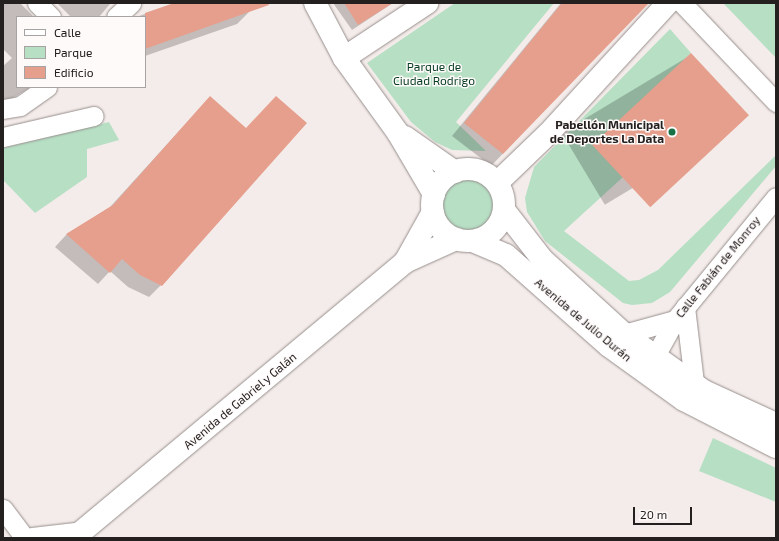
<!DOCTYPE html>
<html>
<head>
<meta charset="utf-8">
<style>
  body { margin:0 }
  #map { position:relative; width:779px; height:541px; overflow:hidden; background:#f4ecea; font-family:"Exo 2",sans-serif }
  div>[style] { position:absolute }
  .green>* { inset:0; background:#b6dfc4 }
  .round { border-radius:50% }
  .shadow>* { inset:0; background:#0003; transform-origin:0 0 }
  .building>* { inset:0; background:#e59f8c; transform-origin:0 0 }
  .roads { filter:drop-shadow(0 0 1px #968e8c) drop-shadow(0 0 1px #968e8c) }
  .minor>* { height:19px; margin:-9.5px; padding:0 9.5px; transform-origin:9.5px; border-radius:9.5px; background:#fff }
  .tertiary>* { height:22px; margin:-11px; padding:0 11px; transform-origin:11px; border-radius:11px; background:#fff }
  .secondary>* { height:22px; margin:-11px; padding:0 11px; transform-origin:11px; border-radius:11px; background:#fff }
  .primary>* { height:22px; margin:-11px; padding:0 11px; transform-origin:11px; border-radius:11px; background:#fff }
  .primary>.ring { margin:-11px; padding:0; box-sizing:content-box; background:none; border:22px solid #fff; border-radius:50% }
  .dots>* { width:11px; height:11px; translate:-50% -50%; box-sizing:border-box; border:2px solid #fefafa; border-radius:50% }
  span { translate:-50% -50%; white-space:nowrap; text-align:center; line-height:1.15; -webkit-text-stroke:3px #fefafa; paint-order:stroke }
  .park-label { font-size:12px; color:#073d23 }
  .poi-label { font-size:12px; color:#23201f; font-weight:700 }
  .right { translate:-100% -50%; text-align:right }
  .street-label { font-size:12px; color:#23201f }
  .frame { position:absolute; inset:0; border:4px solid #23201f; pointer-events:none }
  .legend { position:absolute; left:16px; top:16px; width:130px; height:72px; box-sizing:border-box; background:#fefafa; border:1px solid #a6a3a2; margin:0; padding:5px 7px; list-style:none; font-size:12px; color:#23201f }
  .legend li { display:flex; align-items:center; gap:8px; height:20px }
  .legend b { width:20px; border:1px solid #a6a3a2 }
  .scale { position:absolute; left:633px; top:507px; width:59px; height:18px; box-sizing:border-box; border:2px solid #23201f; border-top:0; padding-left:5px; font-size:12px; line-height:14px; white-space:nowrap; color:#23201f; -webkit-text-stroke:3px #fefafa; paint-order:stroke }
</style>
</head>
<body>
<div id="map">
  <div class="green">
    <i style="clip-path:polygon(455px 3px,554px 3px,456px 122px,486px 151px,452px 150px,435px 142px,411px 122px,367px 63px)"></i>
    <i style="clip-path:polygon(723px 3px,776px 3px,776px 58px)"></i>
    <i style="clip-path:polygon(670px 29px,691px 53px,596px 148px,623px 177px,564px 231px,629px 281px,639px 280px,658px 270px,776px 155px,776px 166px,670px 292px,652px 303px,632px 305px,623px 303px,545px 241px,527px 212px,525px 198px,534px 167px)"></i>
    <i style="clip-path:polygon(109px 122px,119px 140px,87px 149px,87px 177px,35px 213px,3px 180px,3px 148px)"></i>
    <i class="round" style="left:438px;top:176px;width:58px;height:58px"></i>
    <i style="clip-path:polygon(713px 438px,776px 468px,776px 502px,699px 471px)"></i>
  </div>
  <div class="shadow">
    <i style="clip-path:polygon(3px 3px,20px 3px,34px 17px,17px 17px,17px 87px,31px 87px,3px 104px,3px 66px,12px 58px,3px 49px)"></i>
    <i style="clip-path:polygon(57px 3px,109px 3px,110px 4px,99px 17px,71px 17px)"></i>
    <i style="clip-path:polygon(177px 3px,246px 3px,249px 12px,237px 24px,145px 56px,145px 17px,136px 17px)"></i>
    <i style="clip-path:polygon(333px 3px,393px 3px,352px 30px)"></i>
    <i style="clip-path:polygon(561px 3px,647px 3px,491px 166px,452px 136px)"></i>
    <i style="left:691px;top:55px;width:84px;height:151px;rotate:59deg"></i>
    <i style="clip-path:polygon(210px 97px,246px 129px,276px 97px,161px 285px,149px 297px,128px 287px,110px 271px,98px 284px,55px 247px,66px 235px,110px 207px)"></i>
  </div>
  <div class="building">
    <i style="clip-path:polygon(174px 3px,268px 3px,269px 5px,145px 49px,145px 13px)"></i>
    <i style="clip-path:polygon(344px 3px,393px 3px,358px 25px)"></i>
    <i style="clip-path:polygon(562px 3px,649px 3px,503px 154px,464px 123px)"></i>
    <i style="left:691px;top:53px;width:85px;height:135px;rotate:47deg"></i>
    <i style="clip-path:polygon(210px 96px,246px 128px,276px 96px,307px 123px,162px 286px,140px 275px,122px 259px,110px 273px,66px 234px,113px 205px)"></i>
  </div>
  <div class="roads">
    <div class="minor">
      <i style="left:37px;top:3px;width:20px;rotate:45deg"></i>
      <i style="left:682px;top:3px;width:137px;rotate:46.5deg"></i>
      <i style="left:116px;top:17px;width:21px;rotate:-43deg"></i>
      <i style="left:3px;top:109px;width:17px;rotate:-10deg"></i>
      <i style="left:20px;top:106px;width:33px;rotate:-35deg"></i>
      <i style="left:3px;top:137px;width:93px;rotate:-13deg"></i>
      <i style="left:685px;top:307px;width:77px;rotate:83.2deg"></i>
      <i style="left:616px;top:340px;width:10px;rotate:-37deg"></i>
      <i style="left:624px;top:334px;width:53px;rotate:-15.4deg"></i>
      <i style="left:675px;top:320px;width:159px;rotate:-50.6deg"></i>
      <i style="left:641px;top:360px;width:15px;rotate:-16deg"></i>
      <i style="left:655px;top:356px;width:41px;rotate:-60.9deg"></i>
      <i style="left:3px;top:509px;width:36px;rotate:53deg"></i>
      <i style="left:32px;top:537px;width:50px;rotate:-6.8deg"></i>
    </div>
    <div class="tertiary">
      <i style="left:405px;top:262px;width:56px;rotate:-24.3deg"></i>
      <i style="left:74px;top:538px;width:431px;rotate:-39.8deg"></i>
      <i style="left:405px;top:262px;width:57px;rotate:-60.8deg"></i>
    </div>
    <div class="secondary">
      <i style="left:344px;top:58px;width:100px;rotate:-33.5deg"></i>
      <i style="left:497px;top:183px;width:71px;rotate:-43.9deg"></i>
      <i style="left:548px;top:134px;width:178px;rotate:-47.5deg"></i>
    </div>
    <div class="primary">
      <i style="left:315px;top:3px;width:62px;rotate:62.2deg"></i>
      <i style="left:344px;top:58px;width:92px;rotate:54.2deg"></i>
      <i style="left:398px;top:133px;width:71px;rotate:59.5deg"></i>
      <i style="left:405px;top:137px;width:61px;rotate:35deg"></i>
      <i class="ring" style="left:432px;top:169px;width:50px;height:50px"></i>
      <i style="left:504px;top:210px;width:62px;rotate:52.2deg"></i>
      <i style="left:542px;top:259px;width:111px;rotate:42.4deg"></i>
      <i style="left:624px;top:334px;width:98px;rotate:35.5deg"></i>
      <i style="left:704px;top:391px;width:79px;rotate:24.6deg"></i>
      <i style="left:473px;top:241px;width:36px;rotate:23deg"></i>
      <i style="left:506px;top:255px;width:137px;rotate:41.5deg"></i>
      <i style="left:609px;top:346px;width:92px;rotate:35.8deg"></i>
      <i style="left:684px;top:400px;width:103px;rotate:27.1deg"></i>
    </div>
  </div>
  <div class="dots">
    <i style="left:672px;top:132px;background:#177145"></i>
  </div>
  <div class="park-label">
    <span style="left:434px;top:74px">Parque de<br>Ciudad Rodrigo</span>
  </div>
  <div class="poi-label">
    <span class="right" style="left:664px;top:132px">Pabellón Municipal<br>de Deportes La Data</span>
  </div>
  <div class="street-label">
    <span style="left:718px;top:267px;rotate:-51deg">Calle Fabián de Monroy</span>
    <span style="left:583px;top:320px;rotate:40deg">Avenida de Julio Durán</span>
    <span style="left:240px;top:401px;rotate:-40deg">Avenida de Gabriel y Galán</span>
  </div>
  <div class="frame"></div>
  <ul class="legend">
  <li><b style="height:5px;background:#fff"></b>Calle</li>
  <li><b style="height:11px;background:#b6dfc4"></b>Parque</li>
  <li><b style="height:11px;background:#e59f8c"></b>Edificio</li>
  </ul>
  <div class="scale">20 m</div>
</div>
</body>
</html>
